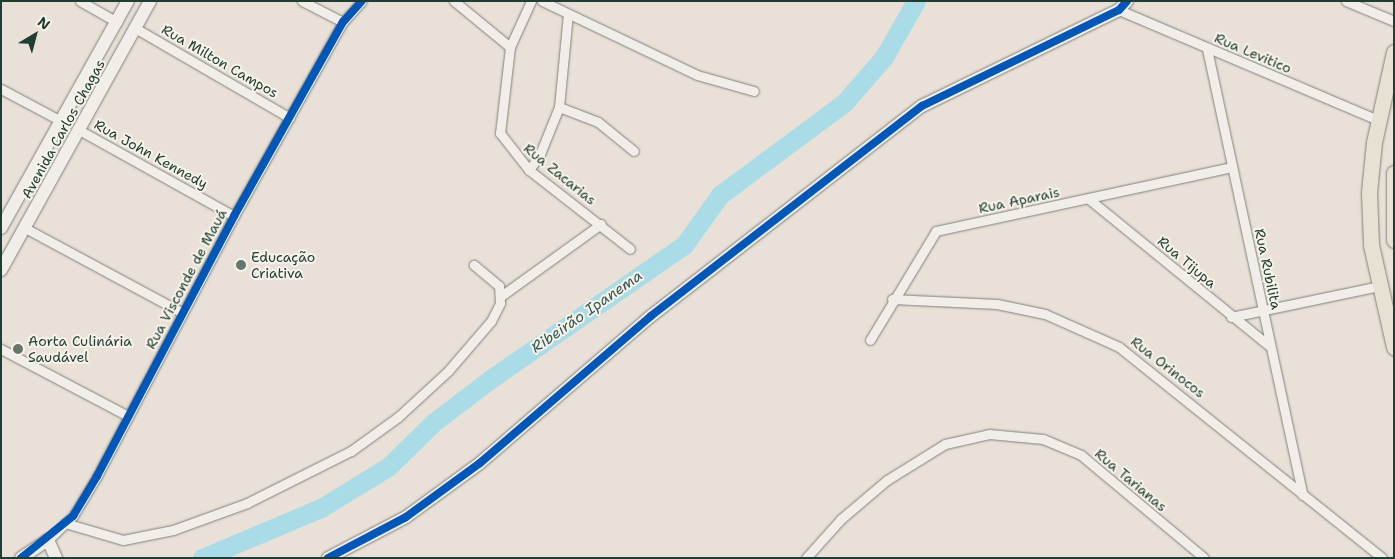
<!DOCTYPE html>
<html>
<head>
<meta charset="utf-8">
<style>
  body { margin:0 }
  #map { position:relative; width:1395px; height:559px; overflow:hidden; background:#e9e0d7; font-family:"Shantell Sans",sans-serif }
  div>[style] { position:absolute }
  .river>* { height:19px; margin:-9.5px; padding:0 9.5px; transform-origin:9.5px; border-radius:9.5px; background:#aadce8 }
  .roads { filter:drop-shadow(0 0 1px #7f817b) drop-shadow(0 0 1px #7f817b) }
  .street>* { height:9px; margin:-4.5px; padding:0 4.5px; transform-origin:4.5px; border-radius:4.5px; background:#f1eeea }
  .secondary>* { height:12px; margin:-6px; padding:0 6px; transform-origin:6px; border-radius:6px; background:#f1eeea }
  .primary>* { height:15px; margin:-7.5px; padding:0 7.5px; transform-origin:7.5px; border-radius:7.5px; background:#e6e1d2 }
  .cycleway>* { height:8px; margin:-4px; padding:0 4px; transform-origin:4px; border-radius:4px; background:#0057b8 }
  .dots>* { width:14px; height:14px; translate:-50% -50%; box-sizing:border-box; border:2px solid #f7f3e8; border-radius:50% }
  span { translate:-50% -50%; white-space:nowrap; text-align:center; line-height:1.15; -webkit-text-stroke:4px #f7f3e8; paint-order:stroke }
  .street-label { font-size:14px; color:#1f3d34 }
  .poi-label { font-size:14px; color:#1f3d34 }
  .left { translate:0 -50%; text-align:left }
  .water-label { font-size:15px; color:#355c59; font-style:italic }
  .frame { position:absolute; inset:0; border:2px solid #1f3d34; pointer-events:none }
  .north { position:absolute; left:10px; top:10px; width:50px; height:50px; -webkit-text-stroke:4px #f7f3e8; paint-order:stroke; rotate:37deg; font-size:14px; font-weight:700; line-height:20px; text-align:center; color:#1f3d34 }
  .north::after { content:''; display:block; margin:auto; width:18px; height:22px; background:#1f3d34; clip-path:polygon(50% 0,100% 100%,50% 72%,0 100%) }
</style>
</head>
<body>
<div id="map">
  <div class="river">
    <i style="left:202px;top:558px;width:129px;rotate:-22.8deg"></i>
    <i style="left:321px;top:508px;width:79px;rotate:-31.5deg"></i>
    <i style="left:388px;top:467px;width:64px;rotate:-44.4deg"></i>
    <i style="left:434px;top:422px;width:73px;rotate:-37.2deg"></i>
    <i style="left:492px;top:378px;width:234px;rotate:-34.7deg"></i>
    <i style="left:684px;top:245px;width:62px;rotate:-54.2deg"></i>
    <i style="left:720px;top:195px;width:154px;rotate:-36.6deg"></i>
    <i style="left:844px;top:103px;width:61px;rotate:-49deg"></i>
    <i style="left:884px;top:57px;width:64px;rotate:-60.3deg"></i>
  </div>
  <div class="roads">
    <div class="street">
      <i style="left:80px;top:1px;width:43px;rotate:29.6deg"></i>
      <i style="left:302px;top:1px;width:46px;rotate:27.1deg"></i>
      <i style="left:454px;top:1px;width:72px;rotate:39.4deg"></i>
      <i style="left:531px;top:1px;width:51px;rotate:114.5deg"></i>
      <i style="left:510px;top:47px;width:87px;rotate:96.6deg"></i>
      <i style="left:500px;top:133px;width:47px;rotate:51.9deg"></i>
      <i style="left:529px;top:170px;width:128px;rotate:38deg"></i>
      <i style="left:542px;top:1px;width:172px;rotate:25.5deg"></i>
      <i style="left:697px;top:75px;width:59px;rotate:15.7deg"></i>
      <i style="left:1346px;top:1px;width:52px;rotate:22.6deg"></i>
      <i style="left:1119px;top:10px;width:281px;rotate:23deg"></i>
      <i style="left:135px;top:28px;width:179px;rotate:30.1deg"></i>
      <i style="left:1207px;top:49px;width:456px;rotate:77.9deg"></i>
      <i style="left:1px;top:89px;width:70px;rotate:28deg"></i>
      <i style="left:559px;top:107px;width:42px;rotate:21deg"></i>
      <i style="left:598px;top:122px;width:46px;rotate:38.9deg"></i>
      <i style="left:81px;top:131px;width:175px;rotate:29.1deg"></i>
      <i style="left:529px;top:170px;width:19px;rotate:-55deg"></i>
      <i style="left:540px;top:154px;width:51px;rotate:-68deg"></i>
      <i style="left:559px;top:107px;width:93px;rotate:-84.5deg"></i>
      <i style="left:1089px;top:199px;width:231px;rotate:39.2deg"></i>
      <i style="left:25px;top:228px;width:177px;rotate:28.3deg"></i>
      <i style="left:501px;top:296px;width:123px;rotate:-35.8deg"></i>
      <i style="left:892px;top:299px;width:105px;rotate:2.7deg"></i>
      <i style="left:997px;top:304px;width:49px;rotate:11.8deg"></i>
      <i style="left:1045px;top:314px;width:81px;rotate:24deg"></i>
      <i style="left:1119px;top:347px;width:337px;rotate:38.7deg"></i>
      <i style="left:1231px;top:317px;width:151px;rotate:-11.8deg"></i>
      <i style="left:870px;top:340px;width:127px;rotate:-58.8deg"></i>
      <i style="left:936px;top:231px;width:303px;rotate:-12.2deg"></i>
      <i style="left:1px;top:349px;width:144px;rotate:27.8deg"></i>
      <i style="left:65px;top:523px;width:60px;rotate:16.3deg"></i>
      <i style="left:123px;top:540px;width:51px;rotate:-11.3deg"></i>
      <i style="left:173px;top:530px;width:79px;rotate:-20deg"></i>
      <i style="left:247px;top:503px;width:116px;rotate:-26.6deg"></i>
      <i style="left:351px;top:451px;width:58px;rotate:-35.9deg"></i>
      <i style="left:398px;top:417px;width:68px;rotate:-42.6deg"></i>
      <i style="left:448px;top:371px;width:66px;rotate:-49.3deg"></i>
      <i style="left:491px;top:321px;width:20px;rotate:-63deg"></i>
      <i style="left:500px;top:303px;width:17px;rotate:-93deg"></i>
      <i style="left:499px;top:286px;width:33px;rotate:-140deg"></i>
      <i style="left:48px;top:540px;width:35px;rotate:-44deg"></i>
      <i style="left:73px;top:516px;width:47px;rotate:-59deg"></i>
      <i style="left:97px;top:476px;width:294px;rotate:-62.2deg"></i>
      <i style="left:234px;top:216px;width:223px;rotate:-60.7deg"></i>
      <i style="left:343px;top:22px;width:28px;rotate:-48deg"></i>
      <i style="left:806px;top:558px;width:52px;rotate:-48.1deg"></i>
      <i style="left:841px;top:519px;width:60px;rotate:-40.3deg"></i>
      <i style="left:887px;top:480px;width:68px;rotate:-31.8deg"></i>
      <i style="left:945px;top:444px;width:45px;rotate:-12.8deg"></i>
      <i style="left:989px;top:434px;width:54px;rotate:5.3deg"></i>
      <i style="left:1043px;top:439px;width:41px;rotate:22.8deg"></i>
      <i style="left:1081px;top:455px;width:160px;rotate:39.9deg"></i>
    </div>
    <div class="secondary">
      <i style="left:1px;top:228px;width:260px;rotate:-60.8deg"></i>
      <i style="left:1px;top:270px;width:308px;rotate:-61deg"></i>
      <i style="left:21px;top:558px;width:32px;rotate:-34deg"></i>
      <i style="left:48px;top:540px;width:20px;rotate:66deg"></i>
      <i style="left:328px;top:558px;width:88px;rotate:-27.7deg"></i>
      <i style="left:406px;top:517px;width:92px;rotate:-36.1deg"></i>
      <i style="left:480px;top:463px;width:225px;rotate:-40.7deg"></i>
      <i style="left:651px;top:316px;width:343px;rotate:-37.8deg"></i>
      <i style="left:922px;top:106px;width:219px;rotate:-26deg"></i>
      <i style="left:1119px;top:10px;width:12px;rotate:-48deg"></i>
    </div>
    <div class="primary">
      <i style="left:1394px;top:52px;width:92px;rotate:102.5deg"></i>
      <i style="left:1374px;top:142px;width:50px;rotate:95.7deg"></i>
      <i style="left:1369px;top:192px;width:53px;rotate:87.8deg"></i>
      <i style="left:1371px;top:245px;width:105px;rotate:77.3deg"></i>
      <i style="left:1394px;top:173px;width:67px;rotate:90deg"></i>
    </div>
  </div>
  <div class="cycleway">
    <i style="left:21px;top:558px;width:67px;rotate:-38.9deg"></i>
    <i style="left:73px;top:516px;width:47px;rotate:-59deg"></i>
    <i style="left:97px;top:476px;width:294px;rotate:-62.2deg"></i>
    <i style="left:234px;top:216px;width:223px;rotate:-60.7deg"></i>
    <i style="left:343px;top:22px;width:28px;rotate:-48deg"></i>
    <i style="left:328px;top:558px;width:88px;rotate:-27.7deg"></i>
    <i style="left:406px;top:517px;width:92px;rotate:-36.1deg"></i>
    <i style="left:480px;top:463px;width:225px;rotate:-40.7deg"></i>
    <i style="left:651px;top:316px;width:343px;rotate:-37.8deg"></i>
    <i style="left:922px;top:106px;width:219px;rotate:-26deg"></i>
    <i style="left:1119px;top:10px;width:12px;rotate:-48deg"></i>
  </div>
  <div class="dots">
    <i style="left:241px;top:265px;background:#66766d"></i>
    <i style="left:18px;top:349px;background:#66766d"></i>
  </div>
  <div class="street-label">
    <span style="left:1253px;top:53px;rotate:23deg">Rua Levitico</span>
    <span style="left:220px;top:61px;rotate:30deg">Rua Milton Campos</span>
    <span style="left:63px;top:129px;rotate:-61deg">Avenida Carlos Chagas</span>
    <span style="left:151px;top:154px;rotate:29deg">Rua John Kennedy</span>
    <span style="left:560px;top:174px;rotate:39deg">Rua Zacarias</span>
    <span style="left:1019px;top:200px;rotate:-12deg">Rua Aparais</span>
    <span style="left:1187px;top:262px;rotate:40deg">Rua Tijupa</span>
    <span style="left:1268px;top:269px;rotate:78deg">Rua Rubilita</span>
    <span style="left:186px;top:279px;rotate:-62deg">Rua Visconde de Mauá</span>
    <span style="left:1168px;top:367px;rotate:38deg">Rua Orinocos</span>
    <span style="left:1131px;top:480px;rotate:40deg">Rua Tarianas</span>
  </div>
  <div class="poi-label">
    <span class="left" style="left:251px;top:265px">Educação<br>Criativa</span>
    <span class="left" style="left:28px;top:349px">Aorta Culinária<br>Saudável</span>
  </div>
  <div class="water-label">
    <span style="left:587px;top:312px;rotate:-35deg">Ribeirão Ipanema</span>
  </div>
  <div class="frame"></div>
  <div class="north">N</div>
</div>
</body>
</html>
